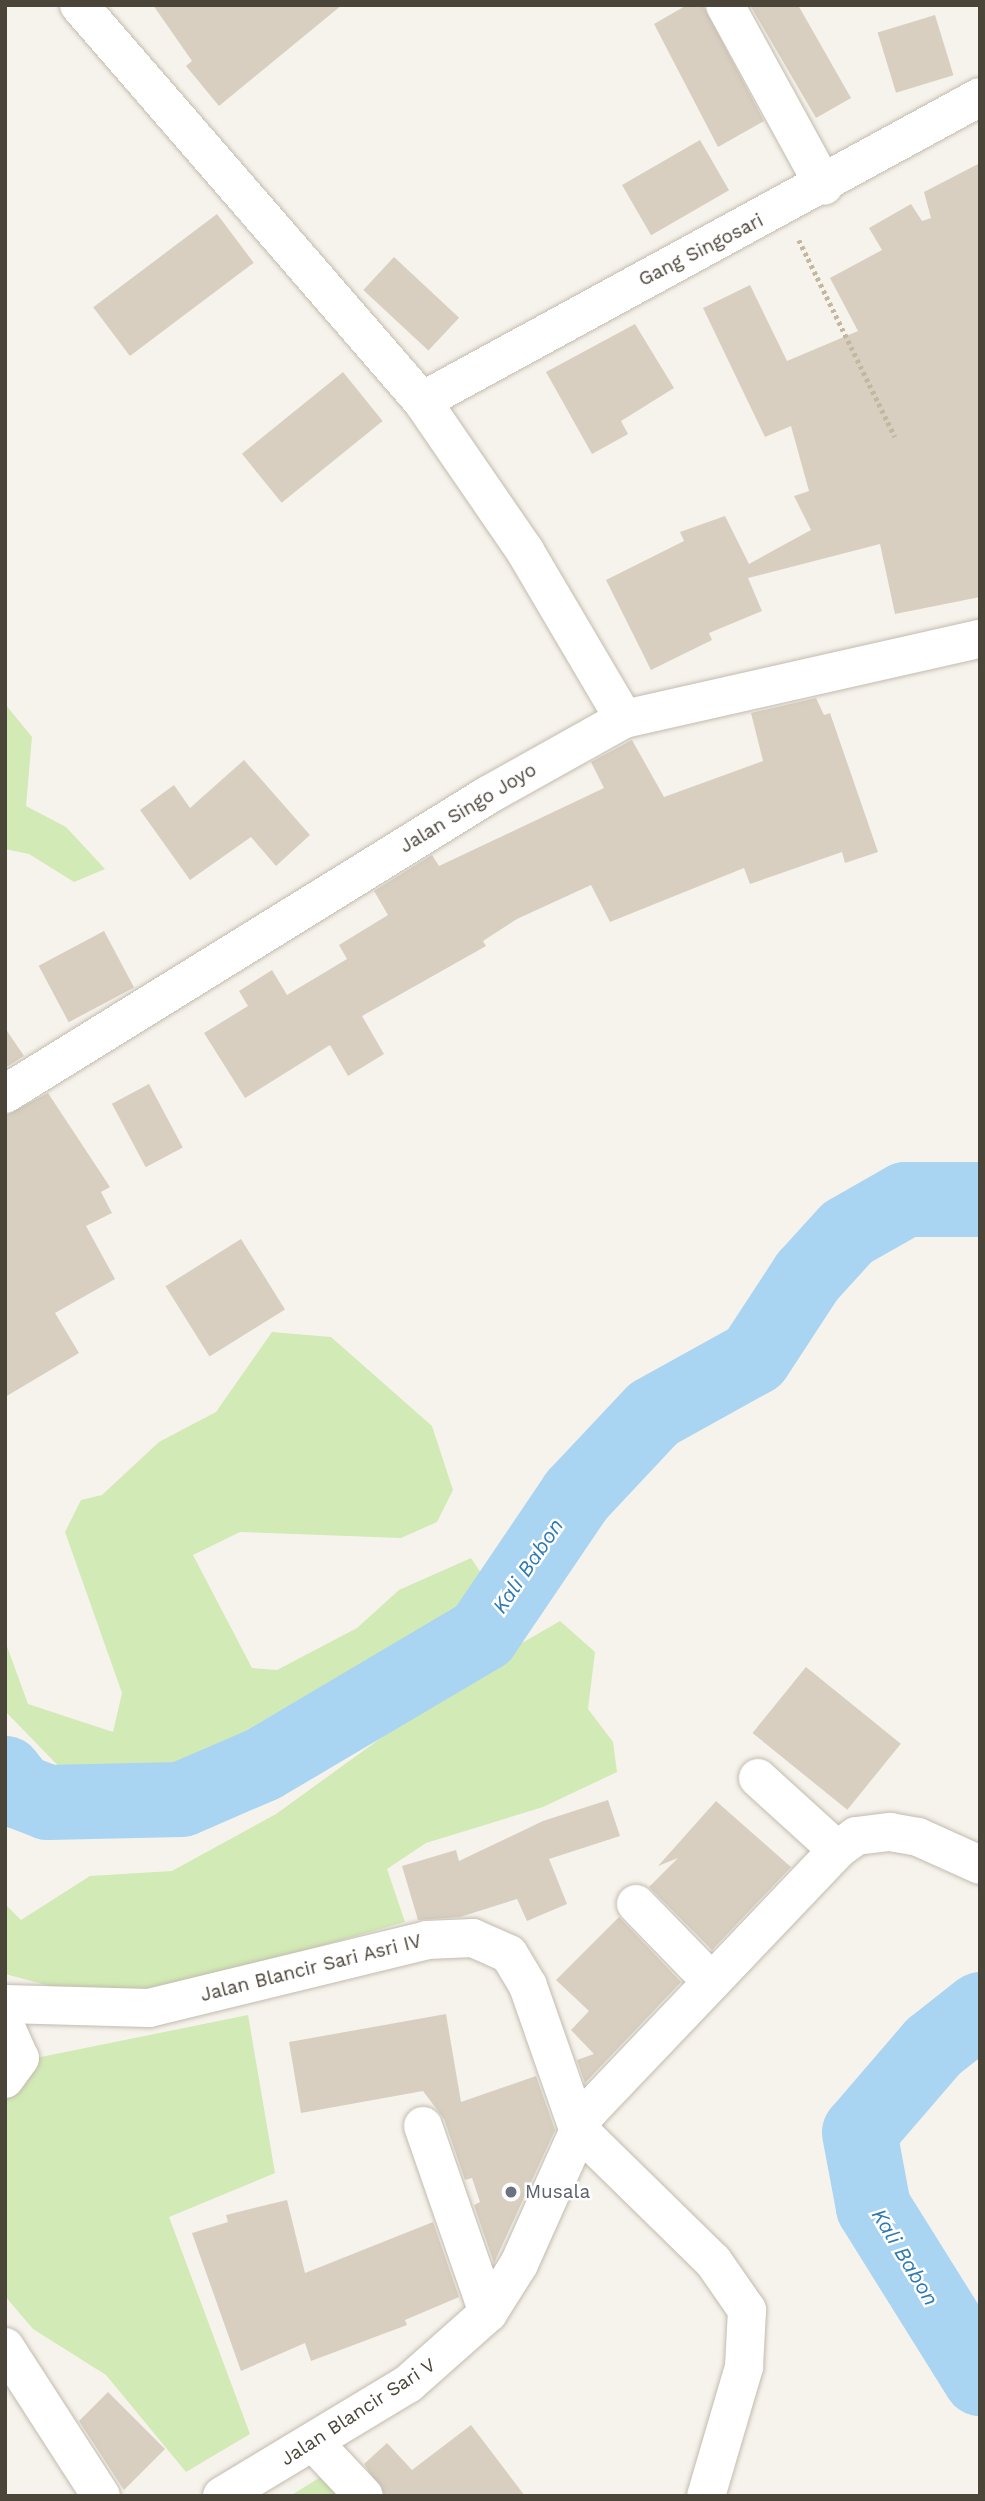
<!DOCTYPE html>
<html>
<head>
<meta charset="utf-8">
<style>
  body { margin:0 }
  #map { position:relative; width:985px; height:2501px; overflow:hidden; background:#f6f3ec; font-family:"Work Sans",sans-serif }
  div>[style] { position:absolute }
  .green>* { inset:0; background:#d2eab5 }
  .river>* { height:75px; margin:-37.5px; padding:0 37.5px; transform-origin:37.5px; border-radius:37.5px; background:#a9d4f2 }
  .building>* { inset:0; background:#d8cfc1; transform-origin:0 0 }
  .path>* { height:4.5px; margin-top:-2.25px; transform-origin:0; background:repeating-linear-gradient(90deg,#c4b79f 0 3.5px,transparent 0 7px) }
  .roads { filter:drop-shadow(0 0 2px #c2bbae) drop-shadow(0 0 2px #c2bbae) }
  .minor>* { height:38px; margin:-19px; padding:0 19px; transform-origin:19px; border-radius:19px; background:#fff }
  .dots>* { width:19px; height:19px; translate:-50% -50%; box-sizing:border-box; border:4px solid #fff; border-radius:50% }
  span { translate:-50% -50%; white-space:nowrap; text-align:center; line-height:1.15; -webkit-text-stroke:5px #fff; paint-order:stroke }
  .street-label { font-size:19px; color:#4b4439 }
  .worship-label { font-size:19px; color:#5b616d }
  .left { translate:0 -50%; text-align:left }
  .water-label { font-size:21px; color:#2e7ab2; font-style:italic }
  .frame { position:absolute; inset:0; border:7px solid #4b4439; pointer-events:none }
</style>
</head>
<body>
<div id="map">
  <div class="green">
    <i style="clip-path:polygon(5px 704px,32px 737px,26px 806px,66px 827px,105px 869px,74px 882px,29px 854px,5px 849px)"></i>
    <i style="clip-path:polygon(272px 1332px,331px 1337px,432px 1426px,453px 1490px,437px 1522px,401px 1538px,240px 1532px,193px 1555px,252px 1668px,277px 1670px,357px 1628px,399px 1590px,471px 1558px,491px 1588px,247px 1730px,206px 1769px,151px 1795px,71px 1779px,5px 1711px,5px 1641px,28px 1704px,113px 1732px,122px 1693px,65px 1532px,81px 1500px,102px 1495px,159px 1442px,216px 1412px)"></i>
    <i style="clip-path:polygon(560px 1621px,595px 1652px,588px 1709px,613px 1742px,617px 1772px,543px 1807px,426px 1843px,387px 1869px,405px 1922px,159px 1992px,76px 1993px,5px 1974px,5px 1904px,21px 1920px,90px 1876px,172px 1871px,276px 1814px,475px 1670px)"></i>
    <i style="clip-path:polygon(248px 2015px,275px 2173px,169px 2217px,250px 2434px,186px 2472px,106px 2375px,33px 2329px,5px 2296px,5px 2080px,31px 2059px)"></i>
    <i style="clip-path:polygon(324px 2475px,342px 2496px,290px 2496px)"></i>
  </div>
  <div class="river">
    <i style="left:5px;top:1773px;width:23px;rotate:52deg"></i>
    <i style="left:19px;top:1791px;width:30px;rotate:21deg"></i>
    <i style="left:47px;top:1802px;width:134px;rotate:-1.3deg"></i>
    <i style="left:181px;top:1799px;width:88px;rotate:-23.4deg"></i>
    <i style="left:262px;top:1764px;width:256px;rotate:-30.6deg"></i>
    <i style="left:482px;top:1634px;width:168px;rotate:-55.9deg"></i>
    <i style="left:576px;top:1495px;width:112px;rotate:-46.8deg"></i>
    <i style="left:653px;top:1413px;width:115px;rotate:-29deg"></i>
    <i style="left:754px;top:1357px;width:97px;rotate:-56.8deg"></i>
    <i style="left:807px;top:1276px;width:59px;rotate:-47.7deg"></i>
    <i style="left:847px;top:1232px;width:67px;rotate:-29.6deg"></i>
    <i style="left:905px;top:1199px;width:75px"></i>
    <i style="left:980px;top:2009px;width:60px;rotate:141.8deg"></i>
    <i style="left:933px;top:2046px;width:113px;rotate:130.7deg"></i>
    <i style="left:859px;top:2132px;width:76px;rotate:79.4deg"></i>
    <i style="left:873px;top:2207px;width:202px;rotate:58deg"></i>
  </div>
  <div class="building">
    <i style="clip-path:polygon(153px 5px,342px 5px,219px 106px,186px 66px,192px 61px)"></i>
    <i style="clip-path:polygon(687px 5px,703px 5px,764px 121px,718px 147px,654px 24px)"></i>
    <i style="clip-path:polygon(750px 5px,798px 5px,851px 98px,816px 118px)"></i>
    <i style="left:935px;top:15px;width:63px;height:60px;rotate:73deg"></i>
    <i style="left:700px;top:140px;width:58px;height:90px;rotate:60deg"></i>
    <i style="clip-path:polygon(980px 163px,980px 597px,895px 614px,880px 544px,748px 578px,762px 611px,709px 633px,712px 640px,651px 670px,606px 580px,684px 541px,680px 532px,725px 516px,749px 564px,811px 530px,794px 496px,809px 491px,791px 426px,765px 437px,703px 308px,750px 285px,787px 361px,858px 331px,830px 278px,882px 250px,869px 228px,911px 204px,922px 221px,931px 218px,924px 192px)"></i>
    <i style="left:217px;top:214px;width:61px;height:155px;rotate:53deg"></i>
    <i style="left:394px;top:257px;width:89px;height:45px;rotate:43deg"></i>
    <i style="clip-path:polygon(635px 324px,674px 388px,621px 421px,628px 434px,592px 454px,546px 372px)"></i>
    <i style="left:343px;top:372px;width:63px;height:130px;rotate:51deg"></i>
    <i style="clip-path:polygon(816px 698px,824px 715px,830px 713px,878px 852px,845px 863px,842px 852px,750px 884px,744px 868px,610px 922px,591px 885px,517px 919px,483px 941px,486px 946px,362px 1016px,384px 1054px,348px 1076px,330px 1045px,245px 1098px,204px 1033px,248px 1006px,239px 991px,272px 970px,287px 995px,347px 959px,339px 945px,388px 915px,374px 891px,432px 855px,439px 866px,604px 788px,591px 762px,632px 740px,664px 797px,763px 761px,751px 713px)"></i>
    <i style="clip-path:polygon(244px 760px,310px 835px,276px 866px,251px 837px,190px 880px,140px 810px,174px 785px,190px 808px)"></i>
    <i style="left:104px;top:931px;width:64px;height:74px;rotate:62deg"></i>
    <i style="clip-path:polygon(5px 1028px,24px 1056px,5px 1068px)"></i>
    <i style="left:149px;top:1084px;width:72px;height:42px;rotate:62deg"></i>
    <i style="clip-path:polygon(48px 1093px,110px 1187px,101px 1192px,112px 1213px,86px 1226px,115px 1279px,55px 1313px,79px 1353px,5px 1397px,5px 1116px)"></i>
    <i style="left:241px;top:1239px;width:83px;height:89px;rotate:58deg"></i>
    <i style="left:806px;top:1667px;width:122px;height:85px;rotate:39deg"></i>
    <i style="clip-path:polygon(608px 1800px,620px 1836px,549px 1859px,567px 1904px,527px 1921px,517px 1899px,460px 1917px,418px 1920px,402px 1866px,456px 1850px,459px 1861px,543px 1821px)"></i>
    <i style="clip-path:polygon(716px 1801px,791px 1867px,712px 1950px,649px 1887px,678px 1858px,658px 1866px)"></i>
    <i style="clip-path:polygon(619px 1917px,681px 1982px,585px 2083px,577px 2060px,594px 2054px,571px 2030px,589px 2011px,556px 1980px)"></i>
    <i style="clip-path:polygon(446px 2014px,461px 2102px,536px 2076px,555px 2130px,494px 2263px,474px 2205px,480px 2202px,472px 2178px,465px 2180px,444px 2119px,423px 2091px,301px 2113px,289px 2042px)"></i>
    <i style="clip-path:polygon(287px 2200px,305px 2273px,433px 2222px,459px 2297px,405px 2320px,407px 2325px,311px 2361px,305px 2343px,241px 2371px,192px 2233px,228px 2222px,226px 2215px)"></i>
    <i style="clip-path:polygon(108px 2392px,165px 2449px,124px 2490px,79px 2421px)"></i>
    <i style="clip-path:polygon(471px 2425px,525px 2496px,385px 2496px,364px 2464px,387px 2443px,412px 2470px)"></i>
  </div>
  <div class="path">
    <i style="left:799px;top:240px;width:219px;rotate:64deg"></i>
  </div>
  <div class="roads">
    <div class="minor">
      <i style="left:79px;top:5px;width:524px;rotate:49.1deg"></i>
      <i style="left:422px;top:401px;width:182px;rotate:55.5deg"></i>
      <i style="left:525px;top:551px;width:195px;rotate:59.5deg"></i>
      <i style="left:725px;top:5px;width:206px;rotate:61.3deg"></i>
      <i style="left:422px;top:401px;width:635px;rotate:-28.58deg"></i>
      <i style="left:5px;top:1094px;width:568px;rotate:-31.76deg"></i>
      <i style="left:488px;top:795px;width:156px;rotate:-29.2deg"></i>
      <i style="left:624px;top:719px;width:365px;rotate:-12.7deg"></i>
      <i style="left:758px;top:1778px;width:107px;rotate:42.3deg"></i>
      <i style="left:636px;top:1904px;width:107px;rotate:45.8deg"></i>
      <i style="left:5px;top:2004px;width:144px;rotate:1.6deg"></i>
      <i style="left:149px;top:2008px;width:286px;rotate:-13.7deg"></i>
      <i style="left:427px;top:1940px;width:46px;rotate:-2.5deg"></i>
      <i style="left:473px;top:1938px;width:39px;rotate:24deg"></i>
      <i style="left:509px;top:1954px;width:37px;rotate:59deg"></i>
      <i style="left:528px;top:1986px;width:151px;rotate:70.7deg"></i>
      <i style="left:578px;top:2129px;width:189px;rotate:44.4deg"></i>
      <i style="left:713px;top:2261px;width:60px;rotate:55.2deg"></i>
      <i style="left:747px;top:2310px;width:57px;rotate:93deg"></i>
      <i style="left:744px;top:2367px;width:134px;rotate:106.4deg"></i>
      <i style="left:5px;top:2025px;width:36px;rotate:66deg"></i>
      <i style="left:20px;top:2058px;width:26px;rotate:126deg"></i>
      <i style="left:423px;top:2126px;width:198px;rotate:70.8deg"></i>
      <i style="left:5px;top:2347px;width:177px;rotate:57.2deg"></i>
      <i style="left:315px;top:2444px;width:71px;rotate:46.7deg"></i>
      <i style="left:222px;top:2496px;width:217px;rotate:-31.1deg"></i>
      <i style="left:408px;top:2384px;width:107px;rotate:-41.6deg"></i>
      <i style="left:488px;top:2313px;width:58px;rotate:-57.7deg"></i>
      <i style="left:519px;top:2264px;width:164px;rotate:-65.9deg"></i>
      <i style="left:586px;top:2114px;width:364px;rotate:-46.4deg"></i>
      <i style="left:837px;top:1850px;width:24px;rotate:-36deg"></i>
      <i style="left:856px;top:1836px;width:34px;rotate:-7deg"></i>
      <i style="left:890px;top:1832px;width:28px;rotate:10deg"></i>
      <i style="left:918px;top:1837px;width:68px;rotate:24.3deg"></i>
    </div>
  </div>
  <div class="dots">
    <i style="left:511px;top:2192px;background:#6b7280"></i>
  </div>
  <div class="street-label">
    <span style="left:701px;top:250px;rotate:-27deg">Gang Singosari</span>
    <span style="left:468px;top:808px;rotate:-31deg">Jalan Singo Joyo</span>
    <span style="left:311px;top:1968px;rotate:-14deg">Jalan Blancir Sari Asri IV</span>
    <span style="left:358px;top:2412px;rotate:-33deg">Jalan Blancir Sari V</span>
  </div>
  <div class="worship-label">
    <span class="left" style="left:525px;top:2192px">Musala</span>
  </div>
  <div class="water-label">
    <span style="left:528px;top:1566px;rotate:-56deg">Kali Babon</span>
    <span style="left:905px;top:2257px;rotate:59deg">Kali Babon</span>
  </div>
  <div class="frame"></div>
</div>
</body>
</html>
